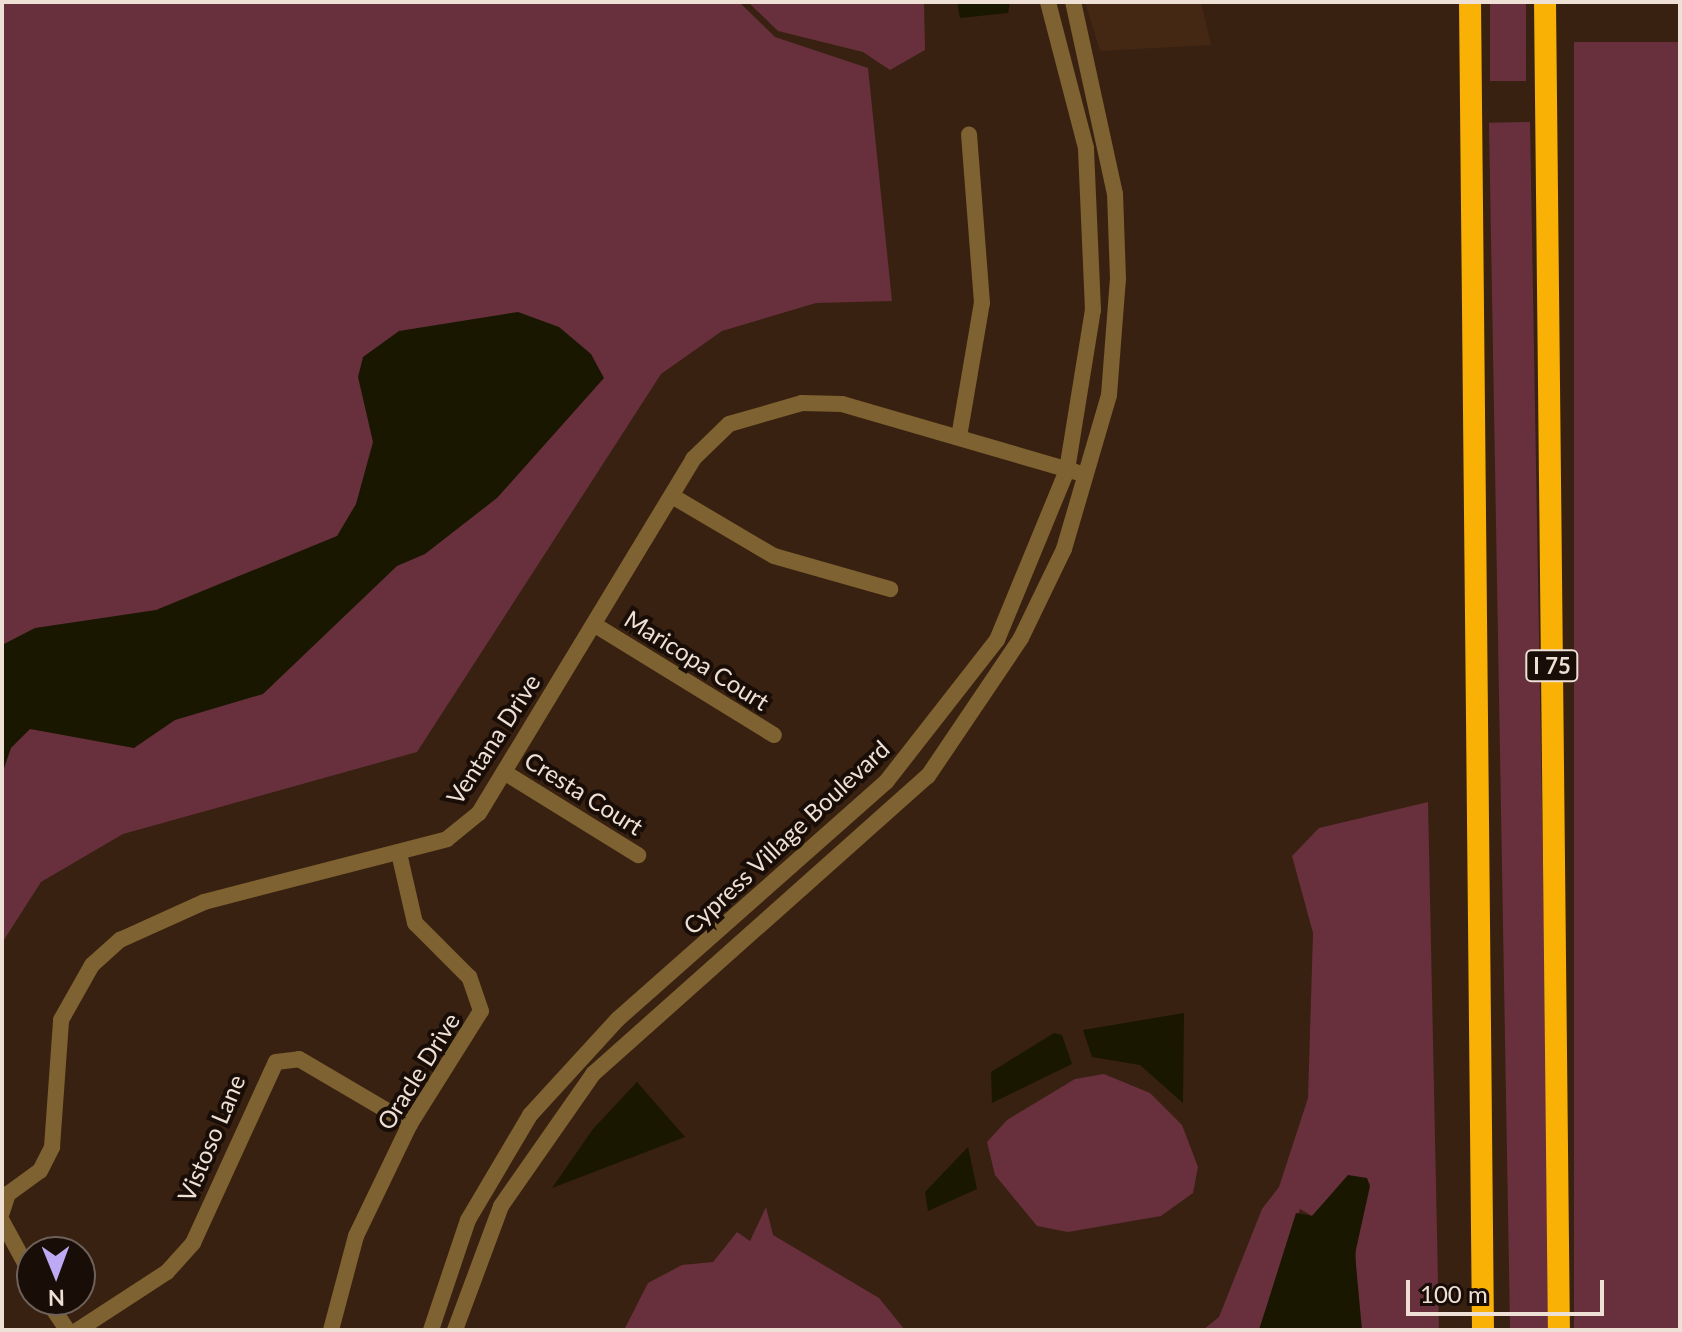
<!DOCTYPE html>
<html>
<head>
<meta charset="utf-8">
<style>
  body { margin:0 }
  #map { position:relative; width:1682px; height:1332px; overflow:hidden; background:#382111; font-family:Lato,sans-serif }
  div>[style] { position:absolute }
  .built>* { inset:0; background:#442813 }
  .green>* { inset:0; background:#67303c; transform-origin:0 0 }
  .water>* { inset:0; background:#1a1700 }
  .minor>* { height:16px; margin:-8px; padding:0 8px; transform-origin:8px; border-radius:8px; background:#7e6231 }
  .highway>* { height:22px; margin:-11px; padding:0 11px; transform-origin:11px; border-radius:11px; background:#f9b105 }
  span { translate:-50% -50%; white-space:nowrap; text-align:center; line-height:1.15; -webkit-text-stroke:8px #180d07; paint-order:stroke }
  .shield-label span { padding:2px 6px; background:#180d07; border:2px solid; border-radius:6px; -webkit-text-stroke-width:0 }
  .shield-label { font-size:22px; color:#efe0d5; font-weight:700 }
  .street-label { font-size:24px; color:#efe0d5 }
  .frame { position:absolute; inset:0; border:4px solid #efe0d5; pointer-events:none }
  .north { position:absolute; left:16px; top:1236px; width:80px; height:80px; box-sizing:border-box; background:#180d07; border:2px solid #6e6159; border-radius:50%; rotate:179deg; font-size:22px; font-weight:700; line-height:32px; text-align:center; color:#efe0d5 }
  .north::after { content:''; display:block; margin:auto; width:28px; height:36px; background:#bea9f4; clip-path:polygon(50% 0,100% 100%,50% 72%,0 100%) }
  .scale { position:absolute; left:1406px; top:1280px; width:198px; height:36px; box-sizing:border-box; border:4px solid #efe0d5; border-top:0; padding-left:10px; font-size:24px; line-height:28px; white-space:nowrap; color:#efe0d5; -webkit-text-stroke:6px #180d07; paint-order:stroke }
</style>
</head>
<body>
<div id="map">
  <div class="built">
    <i style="clip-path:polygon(1085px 2px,1201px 2px,1211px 45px,1100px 51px)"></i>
  </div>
  <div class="green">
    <i style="clip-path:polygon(2px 2px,739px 2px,775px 37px,868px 68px,892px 301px,816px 303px,722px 331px,661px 374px,417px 752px,123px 834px,41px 882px,2px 943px)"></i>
    <i style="clip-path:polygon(748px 2px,924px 2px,925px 50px,890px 70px,863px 52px,778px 31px)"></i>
    <i style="left:1490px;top:2px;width:36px;height:79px"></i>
    <i style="left:1680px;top:42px;width:1288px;height:106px;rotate:90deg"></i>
    <i style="left:1530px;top:122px;width:1208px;height:41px;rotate:89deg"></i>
    <i style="clip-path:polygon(1428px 802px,1439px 1330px,1362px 1330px,1355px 1297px,1357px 1178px,1349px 1176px,1312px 1216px,1300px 1209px,1259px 1330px,1203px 1330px,1219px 1317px,1262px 1209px,1279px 1187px,1308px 1098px,1313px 933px,1292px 856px,1319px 828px)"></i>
    <i style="clip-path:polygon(1104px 1074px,1150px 1093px,1182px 1125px,1198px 1167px,1193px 1193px,1161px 1216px,1068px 1232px,1037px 1226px,995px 1175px,987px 1142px,1007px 1120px,1075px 1079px)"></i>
    <i style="clip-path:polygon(766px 1207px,773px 1235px,879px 1298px,905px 1330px,624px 1330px,648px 1283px,682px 1265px,713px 1262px,737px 1232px,750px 1241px)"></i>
  </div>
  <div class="water">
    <i style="clip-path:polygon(957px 2px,1010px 2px,1008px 13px,960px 18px)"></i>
    <i style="clip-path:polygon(518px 312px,559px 327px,591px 354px,604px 378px,497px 498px,425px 554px,397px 566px,263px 694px,175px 720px,134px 748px,30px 729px,11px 748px,2px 774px,2px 645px,35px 628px,156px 610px,337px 536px,356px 504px,373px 442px,358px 377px,363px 357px,399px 331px)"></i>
    <i style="clip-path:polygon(1184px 1013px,1183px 1103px,1140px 1065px,1092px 1057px,1083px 1030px)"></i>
    <i style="clip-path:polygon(1054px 1033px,1062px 1035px,1072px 1064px,992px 1103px,991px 1072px)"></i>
    <i style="clip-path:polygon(637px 1082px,685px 1137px,552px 1188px,593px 1129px)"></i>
    <i style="clip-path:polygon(968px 1147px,977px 1189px,928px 1211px,925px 1192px)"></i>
    <i style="clip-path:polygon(1348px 1175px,1367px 1178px,1370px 1186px,1355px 1254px,1362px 1330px,1259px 1330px,1296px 1213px,1312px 1216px)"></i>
  </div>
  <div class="minor">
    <i style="left:959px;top:437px;width:136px;rotate:-80.3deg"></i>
    <i style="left:982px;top:303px;width:169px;rotate:-94.4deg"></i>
    <i style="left:672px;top:496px;width:118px;rotate:30.5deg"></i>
    <i style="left:774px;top:556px;width:121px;rotate:15.9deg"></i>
    <i style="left:595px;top:625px;width:210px;rotate:31.6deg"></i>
    <i style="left:504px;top:772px;width:158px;rotate:31.8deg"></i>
    <i style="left:2px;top:1212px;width:19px;rotate:-72deg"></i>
    <i style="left:8px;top:1194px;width:39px;rotate:-36deg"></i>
    <i style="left:40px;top:1171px;width:27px;rotate:-63deg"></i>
    <i style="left:52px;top:1147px;width:127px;rotate:-85.9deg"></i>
    <i style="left:61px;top:1020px;width:63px;rotate:-60.6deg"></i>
    <i style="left:92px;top:965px;width:38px;rotate:-42deg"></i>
    <i style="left:120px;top:940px;width:92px;rotate:-24.3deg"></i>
    <i style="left:204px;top:902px;width:251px;rotate:-14.5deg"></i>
    <i style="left:447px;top:839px;width:41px;rotate:-39.1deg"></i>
    <i style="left:479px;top:813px;width:414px;rotate:-58.8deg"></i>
    <i style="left:693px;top:459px;width:50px;rotate:-44.2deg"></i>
    <i style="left:729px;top:424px;width:76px;rotate:-16deg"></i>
    <i style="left:802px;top:403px;width:40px;rotate:1.4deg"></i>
    <i style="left:842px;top:404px;width:244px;rotate:16.2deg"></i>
    <i style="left:2px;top:1221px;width:63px;rotate:61.4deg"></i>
    <i style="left:47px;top:1300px;width:36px;rotate:56deg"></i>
    <i style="left:78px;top:1330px;width:106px;rotate:-33.1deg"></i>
    <i style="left:167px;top:1272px;width:39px;rotate:-48deg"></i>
    <i style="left:193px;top:1243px;width:199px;rotate:-65.4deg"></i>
    <i style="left:276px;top:1062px;width:23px;rotate:-7deg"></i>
    <i style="left:299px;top:1059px;width:129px;rotate:30.4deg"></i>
    <i style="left:331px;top:1330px;width:97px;rotate:-75.1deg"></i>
    <i style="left:356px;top:1236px;width:124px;rotate:-64.3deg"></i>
    <i style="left:410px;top:1124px;width:133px;rotate:-57.9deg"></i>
    <i style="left:481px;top:1011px;width:36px;rotate:-109deg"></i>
    <i style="left:469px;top:977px;width:76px;rotate:-135deg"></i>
    <i style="left:415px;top:923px;width:72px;rotate:-102.9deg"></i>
    <i style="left:431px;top:1330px;width:116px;rotate:-71.4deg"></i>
    <i style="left:468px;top:1220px;width:122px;rotate:-59.4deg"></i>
    <i style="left:530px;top:1115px;width:130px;rotate:-47.5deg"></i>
    <i style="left:618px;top:1019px;width:358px;rotate:-41.5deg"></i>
    <i style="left:886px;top:782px;width:180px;rotate:-52deg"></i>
    <i style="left:997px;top:640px;width:184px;rotate:-67.6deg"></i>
    <i style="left:1067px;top:470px;width:162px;rotate:-80.8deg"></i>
    <i style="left:1093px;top:310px;width:162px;rotate:-92.5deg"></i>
    <i style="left:1086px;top:148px;width:151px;rotate:-104.6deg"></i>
    <i style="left:455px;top:1330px;width:132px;rotate:-69.6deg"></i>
    <i style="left:501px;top:1206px;width:161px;rotate:-55.1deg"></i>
    <i style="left:593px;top:1074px;width:448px;rotate:-41.7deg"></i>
    <i style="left:928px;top:776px;width:166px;rotate:-56deg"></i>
    <i style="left:1021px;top:638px;width:99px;rotate:-64.2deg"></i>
    <i style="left:1064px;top:549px;width:160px;rotate:-73.7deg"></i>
    <i style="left:1109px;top:395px;width:116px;rotate:-85.6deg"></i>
    <i style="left:1118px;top:279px;width:85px;rotate:-92deg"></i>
    <i style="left:1115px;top:194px;width:197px;rotate:-102.3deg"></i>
  </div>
  <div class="highway">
    <i style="left:1470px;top:2px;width:1328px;rotate:89.44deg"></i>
    <i style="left:1545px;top:2px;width:1328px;rotate:89.4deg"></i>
  </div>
  <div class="shield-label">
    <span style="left:1552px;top:666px">I 75</span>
  </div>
  <div class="street-label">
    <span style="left:697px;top:660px;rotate:32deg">Maricopa Court</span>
    <span style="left:493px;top:739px;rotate:-57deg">Ventana Drive</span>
    <span style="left:584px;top:793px;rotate:32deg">Cresta Court</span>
    <span style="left:786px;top:837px;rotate:-43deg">Cypress Village Boulevard</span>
    <span style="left:418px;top:1071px;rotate:-58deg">Oracle Drive</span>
    <span style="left:211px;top:1138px;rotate:-67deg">Vistoso Lane</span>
  </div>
  <div class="frame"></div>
  <div class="north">N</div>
  <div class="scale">100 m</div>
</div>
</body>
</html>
